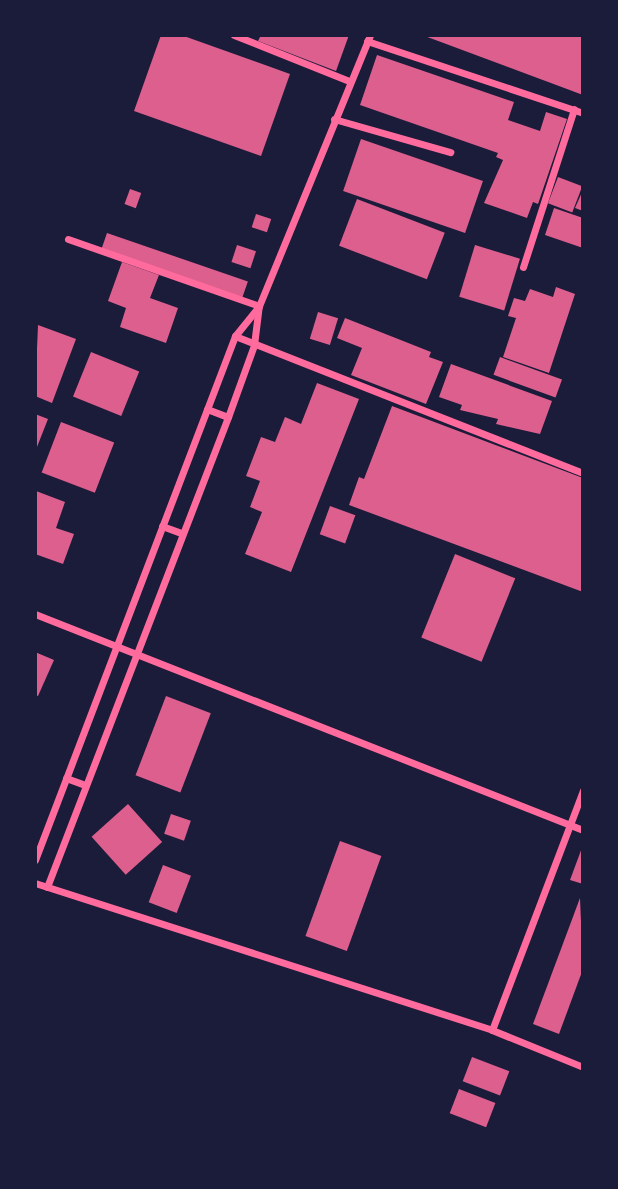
<!DOCTYPE html>
<html>
<head>
<meta charset="utf-8">
<style>
  body { margin:0 }
  #map { position:relative; width:618px; height:1189px; overflow:hidden; background:#1b1b3a; font-family:"IBM Plex Sans",sans-serif }
  div>[style] { position:absolute }
  .building>* { inset:0; background:#dd5f8e; transform-origin:0 0 }
  .minor>* { height:7px; margin:-3.5px; padding:0 3.5px; transform-origin:3.5px; border-radius:3.5px; background:#ff6b9d }
  span { translate:-50% -50%; white-space:nowrap; text-align:center; line-height:1.15; -webkit-text-stroke:6px #1b1b3a; paint-order:stroke }
  .frame { position:absolute; inset:0; border:37px solid #1b1b3a; pointer-events:none }
</style>
</head>
<body>
<div id="map">
  <div class="building">
    <i style="clip-path:polygon(161px 35px,181px 35px,290px 74px,261px 156px,134px 111px)"></i>
    <i style="clip-path:polygon(261px 35px,349px 35px,336px 71px,258px 41px)"></i>
    <i style="clip-path:polygon(422px 35px,583px 35px,583px 95px)"></i>
    <i style="clip-path:polygon(377px 55px,514px 102px,508px 120px,540px 131px,546px 112px,567px 119px,538px 204px,533px 202px,527px 218px,484px 203px,503px 160px,496px 157px,498px 153px,360px 105px)"></i>
    <i style="left:361px;top:139px;width:129px;height:55px;rotate:19deg"></i>
    <i style="left:558px;top:177px;width:26px;height:28px;rotate:21deg"></i>
    <i style="left:130px;top:189px;width:12px;height:16px;rotate:20deg"></i>
    <i style="clip-path:polygon(583px 190px,583px 211px,575px 208px)"></i>
    <i style="left:357px;top:199px;width:94px;height:50px;rotate:21deg"></i>
    <i style="clip-path:polygon(554px 208px,583px 218px,583px 248px,545px 235px)"></i>
    <i style="left:256px;top:214px;width:16px;height:14px;rotate:18deg"></i>
    <i style="left:107px;top:233px;width:149px;height:17px;rotate:19deg"></i>
    <i style="left:237px;top:245px;width:20px;height:18px;rotate:18deg"></i>
    <i style="left:475px;top:245px;width:47px;height:54px;rotate:17deg"></i>
    <i style="clip-path:polygon(122px 262px,159px 275px,150px 298px,178px 308px,166px 343px,120px 327px,126px 308px,108px 301px)"></i>
    <i style="clip-path:polygon(556px 287px,575px 294px,549px 373px,503px 357px,516px 318px,508px 316px,514px 298px,525px 301px,530px 289px,553px 297px)"></i>
    <i style="left:318px;top:312px;width:21px;height:28px;rotate:17deg"></i>
    <i style="clip-path:polygon(345px 318px,431px 352px,429px 357px,443px 362px,426px 404px,351px 375px,362px 348px,337px 338px)"></i>
    <i style="clip-path:polygon(38px 325px,76px 339px,52px 403px,35px 396px)"></i>
    <i style="left:91px;top:352px;width:52px;height:48px;rotate:22deg"></i>
    <i style="left:500px;top:357px;width:66px;height:19px;rotate:20deg"></i>
    <i style="clip-path:polygon(451px 364px,552px 401px,540px 434px,496px 424px,498px 419px,460px 410px,462px 405px,439px 397px)"></i>
    <i style="clip-path:polygon(317px 383px,359px 399px,291px 572px,245px 554px,262px 512px,250px 507px,260px 481px,246px 476px,261px 437px,275px 442px,285px 417px,301px 424px)"></i>
    <i style="clip-path:polygon(392px 406px,583px 478px,583px 592px,349px 505px,359px 477px,364px 479px)"></i>
    <i style="clip-path:polygon(35px 414px,48px 419px,35px 452px)"></i>
    <i style="left:61px;top:422px;width:57px;height:54px;rotate:21deg"></i>
    <i style="clip-path:polygon(36px 491px,65px 502px,56px 528px,74px 534px,63px 564px,35px 554px)"></i>
    <i style="left:330px;top:506px;width:27px;height:30px;rotate:20deg"></i>
    <i style="left:455px;top:554px;width:65px;height:90px;rotate:22deg"></i>
    <i style="clip-path:polygon(35px 652px,54px 660px,38px 696px,35px 695px)"></i>
    <i style="left:166px;top:696px;width:48px;height:85px;rotate:21deg"></i>
    <i style="left:128px;top:804px;width:51px;height:49px;rotate:48deg"></i>
    <i style="left:171px;top:814px;width:21px;height:21px;rotate:19deg"></i>
    <i style="left:340px;top:841px;width:44px;height:101px;rotate:20deg"></i>
    <i style="clip-path:polygon(583px 845px,583px 884px,570px 880px)"></i>
    <i style="left:163px;top:865px;width:30px;height:40px;rotate:21deg"></i>
    <i style="clip-path:polygon(580px 898px,583px 969px,559px 1034px,533px 1024px)"></i>
    <i style="left:472px;top:1057px;width:40px;height:26px;rotate:21deg"></i>
    <i style="left:459px;top:1089px;width:39px;height:26px;rotate:21deg"></i>
  </div>
  <div class="minor">
    <i style="left:234px;top:35px;width:124px;rotate:21.8deg"></i>
    <i style="left:367px;top:41px;width:228px;rotate:18.4deg"></i>
    <i style="left:334px;top:119px;width:121px;rotate:15.9deg"></i>
    <i style="left:68px;top:239px;width:202px;rotate:19.3deg"></i>
    <i style="left:523px;top:267px;width:166px;rotate:-72.1deg"></i>
    <i style="left:235px;top:336px;width:374px;rotate:21.5deg"></i>
    <i style="left:207px;top:409px;width:22px;rotate:21deg"></i>
    <i style="left:162px;top:526px;width:20px;rotate:20deg"></i>
    <i style="left:35px;top:614px;width:589px;rotate:21.51deg"></i>
    <i style="left:66px;top:778px;width:20px;rotate:20deg"></i>
    <i style="left:35px;top:860px;width:561px;rotate:-69.11deg"></i>
    <i style="left:235px;top:336px;width:38px;rotate:-51deg"></i>
    <i style="left:35px;top:883px;width:480px;rotate:17.8deg"></i>
    <i style="left:492px;top:1030px;width:98px;rotate:22.1deg"></i>
    <i style="left:47px;top:887px;width:504px;rotate:-68.94deg"></i>
    <i style="left:228px;top:417px;width:77px;rotate:-70.1deg"></i>
    <i style="left:254px;top:345px;width:39px;rotate:-83deg"></i>
    <i style="left:259px;top:306px;width:293px;rotate:-67.7deg"></i>
    <i style="left:492px;top:1030px;width:257px;rotate:-69.2deg"></i>
  </div>
  <div class="frame"></div>
</div>
</body>
</html>
